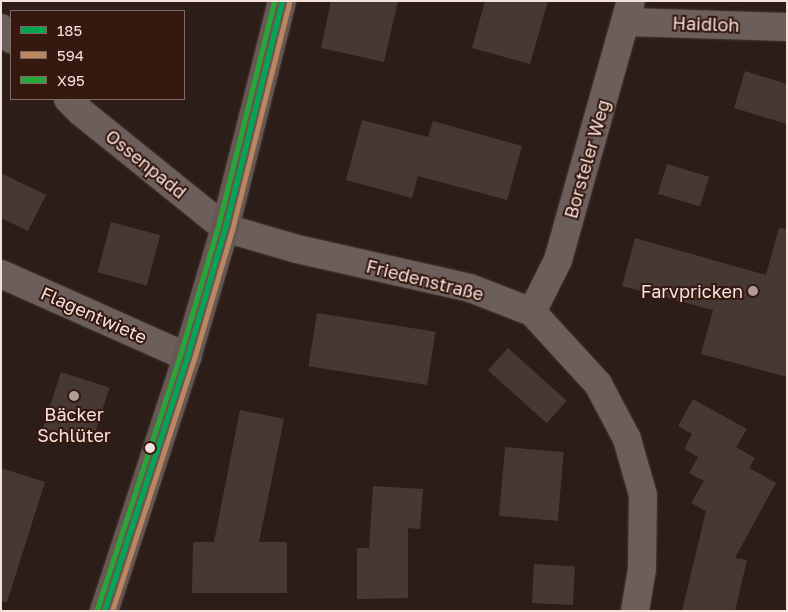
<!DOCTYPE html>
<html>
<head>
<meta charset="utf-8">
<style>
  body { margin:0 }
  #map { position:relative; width:788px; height:612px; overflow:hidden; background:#2d1d18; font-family:"Golos Text",sans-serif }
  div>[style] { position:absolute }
  .building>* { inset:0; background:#463934; transform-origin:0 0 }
  .roads { filter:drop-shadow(0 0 1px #453835) drop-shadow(0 0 1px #453835) }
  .minor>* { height:28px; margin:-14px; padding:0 14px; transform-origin:14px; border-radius:14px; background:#6b5e5b }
  .secondary>* { height:28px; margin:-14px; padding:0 14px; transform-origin:14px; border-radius:14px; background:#675854 }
  .bus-1>* { height:5px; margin:-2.5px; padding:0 2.5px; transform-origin:2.5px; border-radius:2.5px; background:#00a651 }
  .bus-2>* { height:5px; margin:-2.5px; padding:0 2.5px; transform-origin:2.5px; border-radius:2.5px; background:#bb8660 }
  .bus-3>* { height:5px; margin:-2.5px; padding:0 2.5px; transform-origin:2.5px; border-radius:2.5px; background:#29a63a }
  .dots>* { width:14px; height:14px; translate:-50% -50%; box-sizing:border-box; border:2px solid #351910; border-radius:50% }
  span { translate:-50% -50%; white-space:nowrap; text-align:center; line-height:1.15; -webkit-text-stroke:4px #351910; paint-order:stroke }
  .street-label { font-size:18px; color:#f6e1db }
  .poi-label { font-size:18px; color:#f6e1db }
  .right { translate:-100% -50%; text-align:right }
  .frame { position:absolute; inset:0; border:2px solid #f6e1db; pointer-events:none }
  .legend { position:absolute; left:10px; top:10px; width:175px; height:90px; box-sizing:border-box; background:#351910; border:1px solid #826961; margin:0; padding:6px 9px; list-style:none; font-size:15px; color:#f6e1db }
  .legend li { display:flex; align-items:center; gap:10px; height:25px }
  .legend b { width:25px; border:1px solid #826961 }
</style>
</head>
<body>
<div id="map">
  <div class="building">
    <i style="clip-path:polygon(331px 1px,398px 1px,384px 62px,321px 48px)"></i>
    <i style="clip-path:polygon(485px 1px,548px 1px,530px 64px,472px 48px)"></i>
    <i style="clip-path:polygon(745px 71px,787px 84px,787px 124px,734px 108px)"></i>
    <i style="clip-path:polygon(362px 120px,428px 137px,433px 121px,522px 146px,507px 200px,418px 176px,412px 198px,346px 180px)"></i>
    <i style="left:667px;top:164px;width:44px;height:31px;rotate:17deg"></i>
    <i style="clip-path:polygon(1px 173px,46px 195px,28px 231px,1px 218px)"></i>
    <i style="left:111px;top:222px;width:51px;height:52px;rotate:15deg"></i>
    <i style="clip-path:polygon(779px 228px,787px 229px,787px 377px,701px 354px,713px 310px,622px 286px,635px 238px,766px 275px)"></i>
    <i style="left:317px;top:313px;width:120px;height:54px;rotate:9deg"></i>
    <i style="left:508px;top:348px;width:79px;height:30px;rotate:42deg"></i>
    <i style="left:61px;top:372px;width:51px;height:59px;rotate:18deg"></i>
    <i style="clip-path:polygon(693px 399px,747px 429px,736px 447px,755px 458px,749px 468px,776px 483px,735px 558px,747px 560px,735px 611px,682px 611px,706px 511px,691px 503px,704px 481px,689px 473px,698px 457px,684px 449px,692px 434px,678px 426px)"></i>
    <i style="clip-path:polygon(240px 410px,284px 419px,259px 542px,287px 542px,287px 593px,192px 593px,193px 542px,214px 542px)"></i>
    <i style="left:505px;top:447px;width:59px;height:69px;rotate:5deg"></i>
    <i style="clip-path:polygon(1px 468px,45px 482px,7px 602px,1px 601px)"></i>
    <i style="clip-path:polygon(373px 486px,423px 489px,420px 529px,408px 528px,408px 598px,357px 599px,357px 548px,369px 548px)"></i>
    <i style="left:534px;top:564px;width:41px;height:39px;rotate:3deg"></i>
  </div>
  <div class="roads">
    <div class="minor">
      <i style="left:626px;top:22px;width:161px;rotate:1.8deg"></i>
      <i style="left:1px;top:28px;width:15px;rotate:48deg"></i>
      <i style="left:68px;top:99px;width:18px;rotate:45deg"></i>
      <i style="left:81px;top:112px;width:185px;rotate:38.9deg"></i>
      <i style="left:225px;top:228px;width:75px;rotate:16.3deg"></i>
      <i style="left:297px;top:249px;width:177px;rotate:12.7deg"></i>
      <i style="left:470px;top:288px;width:66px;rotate:21.2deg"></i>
      <i style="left:532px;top:312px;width:98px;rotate:47.5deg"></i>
      <i style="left:598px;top:384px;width:62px;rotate:62.2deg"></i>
      <i style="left:627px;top:439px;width:58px;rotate:74.1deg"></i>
      <i style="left:643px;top:495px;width:74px;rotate:90.8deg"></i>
      <i style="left:642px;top:569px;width:43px;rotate:99.5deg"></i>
      <i style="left:1px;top:274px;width:204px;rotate:24deg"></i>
      <i style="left:532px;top:312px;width:58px;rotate:-63.4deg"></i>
      <i style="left:558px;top:260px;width:269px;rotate:-74.3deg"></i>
    </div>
    <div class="secondary">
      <i style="left:104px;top:611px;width:267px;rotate:-71.9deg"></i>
      <i style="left:187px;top:357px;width:134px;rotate:-73.6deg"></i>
      <i style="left:225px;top:228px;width:234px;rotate:-75.9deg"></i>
    </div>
  </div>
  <div class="bus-1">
    <i style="left:104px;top:611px;width:267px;rotate:-71.9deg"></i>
    <i style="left:187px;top:357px;width:134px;rotate:-73.6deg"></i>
    <i style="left:225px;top:228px;width:234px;rotate:-75.9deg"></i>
  </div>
  <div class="bus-2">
    <i style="left:112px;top:611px;width:265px;rotate:-72deg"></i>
    <i style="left:194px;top:359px;width:134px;rotate:-73.6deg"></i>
    <i style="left:232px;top:230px;width:234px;rotate:-75.9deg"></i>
  </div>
  <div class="bus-3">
    <i style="left:97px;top:609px;width:267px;rotate:-71.9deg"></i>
    <i style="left:180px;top:355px;width:134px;rotate:-73.6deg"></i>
    <i style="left:218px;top:226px;width:232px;rotate:-76deg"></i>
  </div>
  <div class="dots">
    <i style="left:753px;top:291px;background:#b09c97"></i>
    <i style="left:74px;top:396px;background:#b09c97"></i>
    <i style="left:150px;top:448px;background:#f6e1db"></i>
  </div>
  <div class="street-label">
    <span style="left:706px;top:24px;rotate:2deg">Haidloh</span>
    <span style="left:587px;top:159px;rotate:-74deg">Borsteler Weg</span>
    <span style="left:146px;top:164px;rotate:39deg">Ossenpadd</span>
    <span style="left:425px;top:280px;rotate:14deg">Friedenstraße</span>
    <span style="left:94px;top:315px;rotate:24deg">Flagentwiete</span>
  </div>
  <div class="poi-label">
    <span class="right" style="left:743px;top:291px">Farvpricken</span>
    <span style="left:74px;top:425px">Bäcker<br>Schlüter</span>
  </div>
  <div class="frame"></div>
  <ul class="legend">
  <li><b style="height:6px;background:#00a651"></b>185</li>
  <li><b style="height:6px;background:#bb8660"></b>594</li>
  <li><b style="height:6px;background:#29a63a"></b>X95</li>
  </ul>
</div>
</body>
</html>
